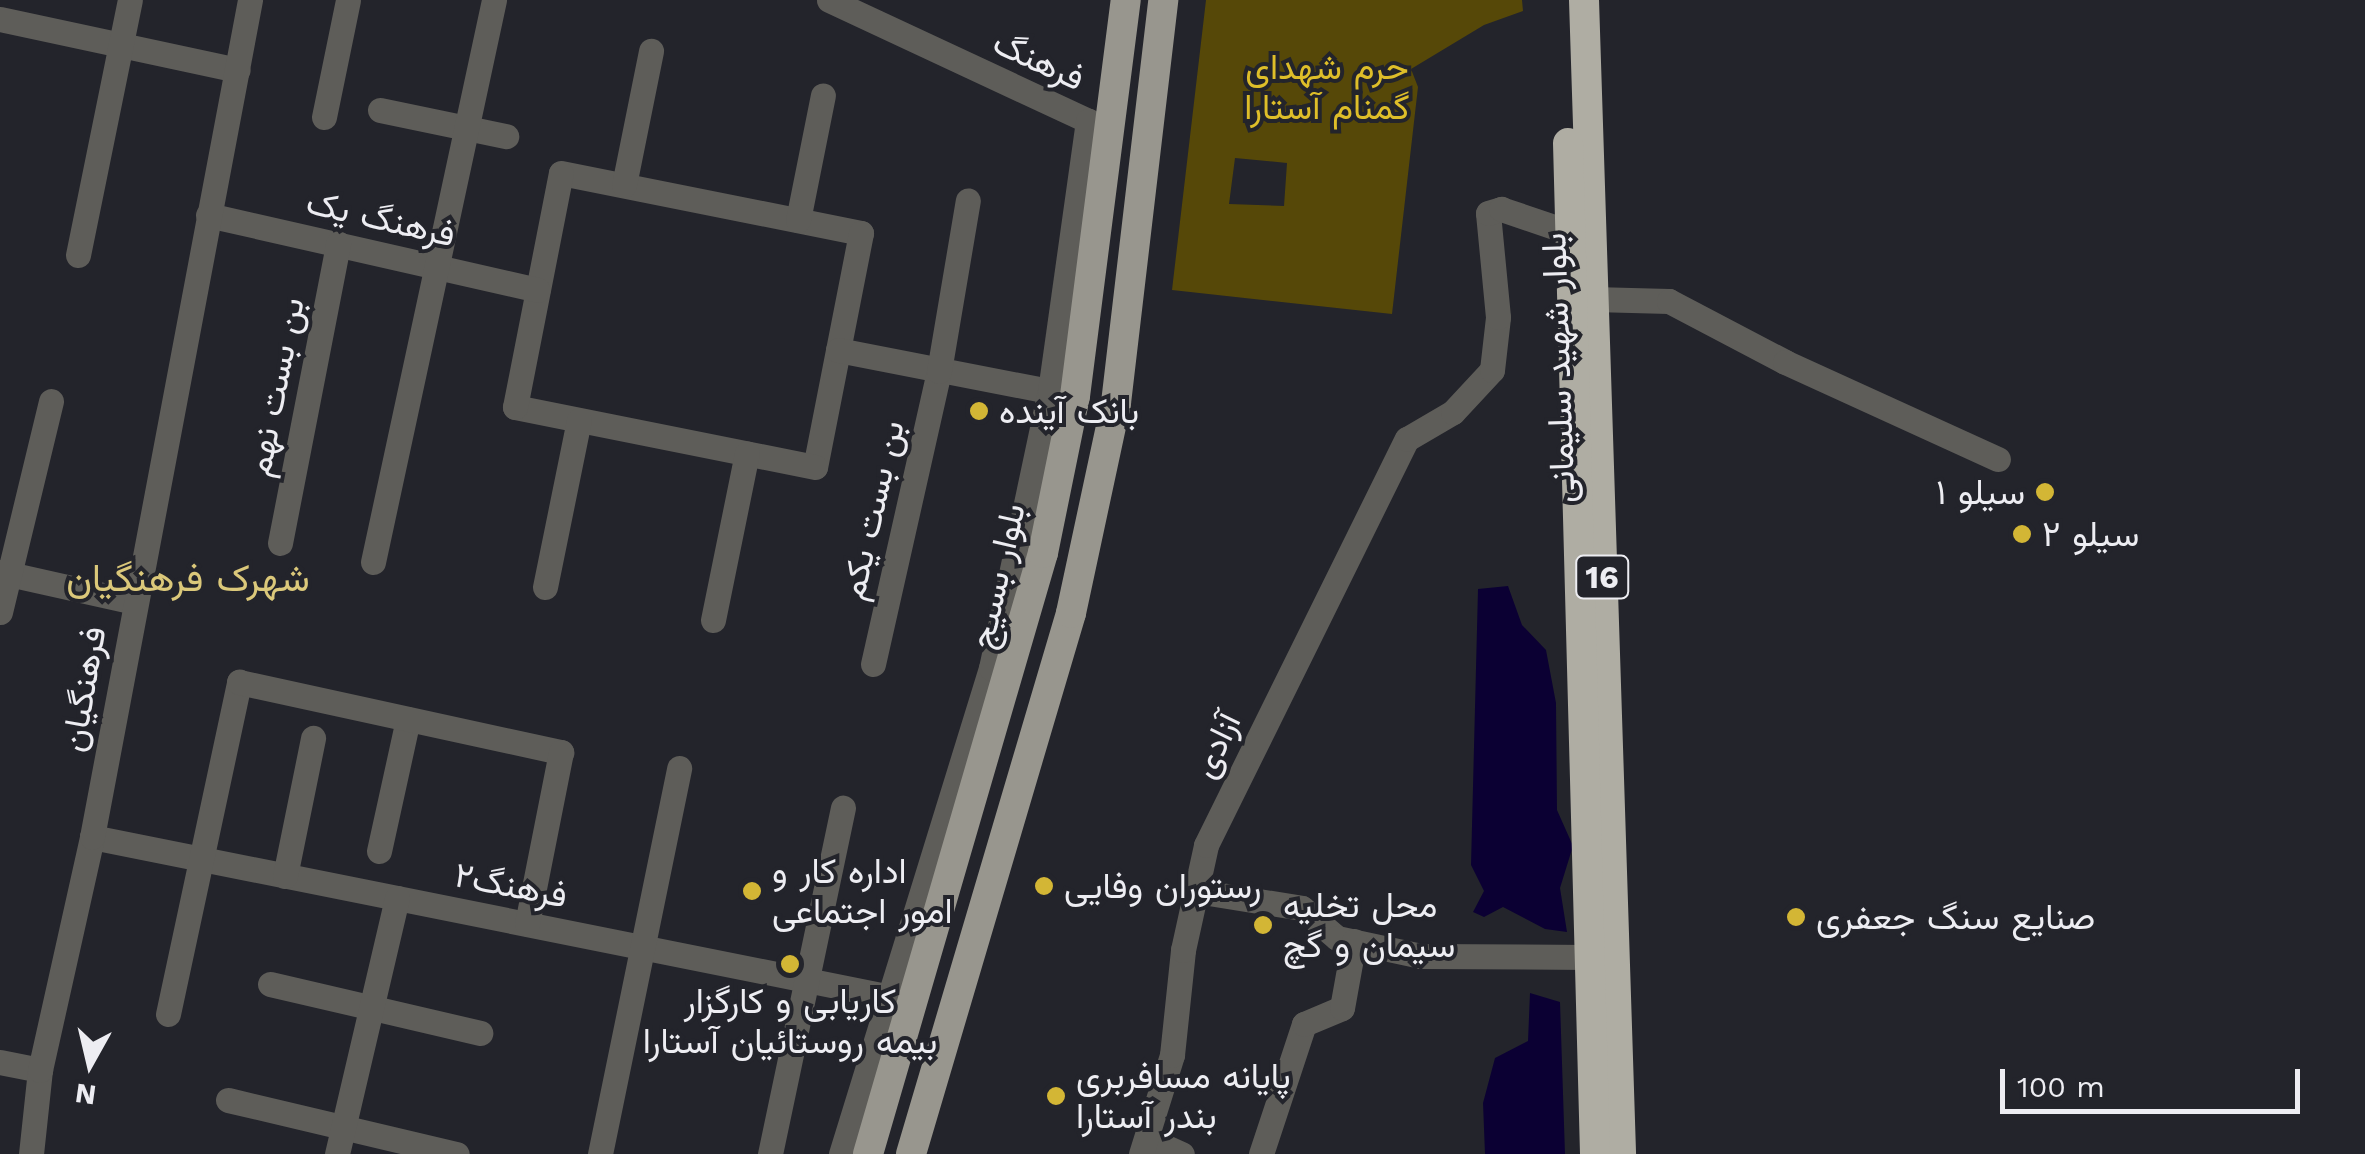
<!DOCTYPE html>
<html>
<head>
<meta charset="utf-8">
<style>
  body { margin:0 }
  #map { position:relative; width:2365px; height:1154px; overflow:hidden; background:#23242b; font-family:"Work Sans",Vazirmatn,sans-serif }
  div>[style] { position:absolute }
  .green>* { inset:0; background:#564808 }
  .water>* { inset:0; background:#0b0033 }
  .minor>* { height:25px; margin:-12.5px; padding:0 12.5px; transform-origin:12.5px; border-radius:12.5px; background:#5e5d59 }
  .major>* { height:30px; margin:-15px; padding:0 15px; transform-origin:15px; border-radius:15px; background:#98968e }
  .highway>* { height:30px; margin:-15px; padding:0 15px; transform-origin:15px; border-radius:15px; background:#afada3 }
  .dots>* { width:28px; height:28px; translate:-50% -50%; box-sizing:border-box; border:5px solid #23242b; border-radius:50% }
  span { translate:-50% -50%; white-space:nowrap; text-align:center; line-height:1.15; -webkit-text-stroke:8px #23242b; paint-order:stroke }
  .shield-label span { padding:2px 8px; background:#23242b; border:2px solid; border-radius:8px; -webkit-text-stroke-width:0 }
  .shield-label { font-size:32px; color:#ededf2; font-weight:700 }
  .street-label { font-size:35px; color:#ededf2 }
  .park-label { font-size:35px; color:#debe29 }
  .poi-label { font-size:35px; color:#ededf2 }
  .left { translate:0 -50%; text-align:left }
  .right { translate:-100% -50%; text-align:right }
  .neighbourhood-label { font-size:38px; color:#dbc87a }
  .north { position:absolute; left:40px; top:1014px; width:100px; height:100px; -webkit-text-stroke:8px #23242b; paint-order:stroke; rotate:188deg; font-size:28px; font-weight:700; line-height:40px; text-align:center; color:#ededf2 }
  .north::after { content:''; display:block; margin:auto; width:35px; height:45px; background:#ededf2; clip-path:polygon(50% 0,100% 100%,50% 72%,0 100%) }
  .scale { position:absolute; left:2000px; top:1069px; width:300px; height:45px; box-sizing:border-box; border:5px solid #ededf2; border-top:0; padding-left:12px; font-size:30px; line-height:35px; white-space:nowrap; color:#ededf2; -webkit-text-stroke:8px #23242b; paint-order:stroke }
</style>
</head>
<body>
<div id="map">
  <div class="green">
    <i style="clip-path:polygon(evenodd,1206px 0,1522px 0,1523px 11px,1484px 25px,1411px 69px,1418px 87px,1392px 314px,1172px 290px,1206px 0,1235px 158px,1287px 163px,1284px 206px,1229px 204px,1235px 158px)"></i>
  </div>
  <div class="water">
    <i style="clip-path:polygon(1508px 586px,1522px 625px,1546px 650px,1556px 703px,1557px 810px,1573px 846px,1560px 888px,1567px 932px,1545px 929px,1503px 907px,1484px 917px,1473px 912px,1484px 891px,1471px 865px,1478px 589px)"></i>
    <i style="clip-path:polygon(1530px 993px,1560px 1002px,1565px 1154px,1485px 1154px,1483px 1103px,1495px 1058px,1528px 1041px)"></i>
  </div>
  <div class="minor">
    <i style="left:829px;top:0;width:300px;rotate:25deg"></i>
    <i style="left:0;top:19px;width:243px;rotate:12.1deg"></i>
    <i style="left:380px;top:110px;width:129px;rotate:11.7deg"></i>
    <i style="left:324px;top:117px;width:119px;rotate:-78.4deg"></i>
    <i style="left:561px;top:173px;width:306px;rotate:11.3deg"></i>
    <i style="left:861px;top:233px;width:238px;rotate:101.1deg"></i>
    <i style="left:815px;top:467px;width:306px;rotate:-168.7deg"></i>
    <i style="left:515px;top:407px;width:238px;rotate:-78.9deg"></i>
    <i style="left:624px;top:185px;width:137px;rotate:-78.6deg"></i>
    <i style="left:208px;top:215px;width:338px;rotate:12.8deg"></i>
    <i style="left:798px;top:220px;width:127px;rotate:-78.7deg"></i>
    <i style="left:78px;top:255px;width:260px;rotate:-78.5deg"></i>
    <i style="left:1593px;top:299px;width:76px;rotate:1.5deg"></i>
    <i style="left:1669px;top:301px;width:131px;rotate:27.7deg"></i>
    <i style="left:1785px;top:362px;width:234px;rotate:24.5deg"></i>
    <i style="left:838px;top:350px;width:230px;rotate:11deg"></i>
    <i style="left:280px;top:543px;width:305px;rotate:-79deg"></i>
    <i style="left:373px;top:562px;width:575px;rotate:-77.85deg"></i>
    <i style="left:0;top:572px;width:137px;rotate:12.6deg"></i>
    <i style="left:545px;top:587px;width:170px;rotate:-78.5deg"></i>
    <i style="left:0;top:612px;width:217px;rotate:-76.4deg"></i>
    <i style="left:713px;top:620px;width:170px;rotate:-78.5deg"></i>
    <i style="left:873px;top:664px;width:300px;rotate:-77.3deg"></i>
    <i style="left:939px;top:371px;width:173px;rotate:-80.4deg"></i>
    <i style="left:92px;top:837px;width:825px;rotate:11.32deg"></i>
    <i style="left:379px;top:851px;width:135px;rotate:-77.6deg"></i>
    <i style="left:285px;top:876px;width:141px;rotate:-78.5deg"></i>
    <i style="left:1196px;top:891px;width:107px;rotate:9.1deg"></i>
    <i style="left:1302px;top:908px;width:46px;rotate:40.6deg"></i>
    <i style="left:1337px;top:938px;width:86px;rotate:12.1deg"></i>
    <i style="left:1421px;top:956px;width:169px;rotate:0.3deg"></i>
    <i style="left:270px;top:984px;width:216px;rotate:13.1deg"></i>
    <i style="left:168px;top:1014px;width:340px;rotate:-77.9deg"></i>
    <i style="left:239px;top:682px;width:330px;rotate:12.3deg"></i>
    <i style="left:561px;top:752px;width:175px;rotate:101.2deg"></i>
    <i style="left:0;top:1062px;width:41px;rotate:11.3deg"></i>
    <i style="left:228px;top:1100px;width:235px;rotate:13.3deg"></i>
    <i style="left:1148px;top:1139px;width:37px;rotate:24deg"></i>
    <i style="left:31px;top:1154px;width:84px;rotate:-83.9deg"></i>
    <i style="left:40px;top:1070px;width:239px;rotate:-77.4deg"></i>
    <i style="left:92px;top:837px;width:852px;rotate:-79.31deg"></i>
    <i style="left:337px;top:1154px;width:263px;rotate:-76.8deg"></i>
    <i style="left:600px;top:1154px;width:394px;rotate:-78.4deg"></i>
    <i style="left:770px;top:1154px;width:354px;rotate:-78.1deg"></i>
    <i style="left:841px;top:1154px;width:509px;rotate:-72.85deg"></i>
    <i style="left:991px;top:668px;width:283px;rotate:-78deg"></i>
    <i style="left:1050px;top:391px;width:273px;rotate:-82deg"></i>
    <i style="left:1141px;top:1154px;width:104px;rotate:-72.6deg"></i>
    <i style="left:1172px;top:1055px;width:106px;rotate:-84deg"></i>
    <i style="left:1183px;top:950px;width:107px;rotate:-77.6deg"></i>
    <i style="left:1206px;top:845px;width:453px;rotate:-63.7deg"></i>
    <i style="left:1407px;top:439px;width:53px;rotate:-30.4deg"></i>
    <i style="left:1453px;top:412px;width:57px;rotate:-47.1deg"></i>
    <i style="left:1492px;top:370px;width:53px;rotate:-83.5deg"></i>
    <i style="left:1498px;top:317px;width:104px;rotate:-95.5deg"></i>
    <i style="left:1488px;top:213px;width:14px;rotate:-17deg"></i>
    <i style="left:1501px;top:209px;width:72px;rotate:18.7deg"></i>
    <i style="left:1261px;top:1154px;width:137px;rotate:-71.7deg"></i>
    <i style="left:1304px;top:1024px;width:41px;rotate:-22.8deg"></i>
    <i style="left:1342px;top:1008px;width:68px;rotate:-79.8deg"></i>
  </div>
  <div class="major">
    <i style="left:868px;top:1154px;width:626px;rotate:-73.77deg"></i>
    <i style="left:1043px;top:553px;width:160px;rotate:-78.5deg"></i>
    <i style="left:1075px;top:396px;width:399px;rotate:-82.7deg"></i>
    <i style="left:911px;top:1154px;width:564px;rotate:-73.52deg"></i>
    <i style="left:1071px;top:613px;width:215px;rotate:-77.9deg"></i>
    <i style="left:1116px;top:403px;width:406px;rotate:-83.3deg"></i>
  </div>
  <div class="highway">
    <i style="left:1584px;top:0;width:1155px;rotate:88.16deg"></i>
    <i style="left:1568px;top:143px;width:1011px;rotate:88.47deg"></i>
  </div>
  <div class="dots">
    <i style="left:979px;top:411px;background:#d3b635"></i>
    <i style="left:2045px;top:492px;background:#d3b635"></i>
    <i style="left:2022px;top:534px;background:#d3b635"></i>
    <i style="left:1044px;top:886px;background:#d3b635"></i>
    <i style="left:752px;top:891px;background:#d3b635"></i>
    <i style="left:1796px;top:917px;background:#d3b635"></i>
    <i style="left:1263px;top:925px;background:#d3b635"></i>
    <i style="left:790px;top:964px;background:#d3b635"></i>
    <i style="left:1056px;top:1096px;background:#d3b635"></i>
  </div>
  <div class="shield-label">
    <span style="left:1602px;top:577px">16</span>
  </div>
  <div class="street-label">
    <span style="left:1039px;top:60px;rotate:25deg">فرهنگ</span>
    <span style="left:381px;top:218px;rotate:13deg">فرهنگ یک</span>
    <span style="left:1558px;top:368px;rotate:-92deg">بلوار شهید سلیمانی</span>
    <span style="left:275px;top:387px;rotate:-79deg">بن بست نهم</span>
    <span style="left:872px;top:510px;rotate:-77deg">بن بست یکم</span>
    <span style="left:997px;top:576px;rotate:-77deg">بلوار بسیج</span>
    <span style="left:83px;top:689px;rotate:-80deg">فرهنگیان</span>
    <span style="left:1216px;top:745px;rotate:-64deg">آزادی</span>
    <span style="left:511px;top:885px;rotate:11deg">فرهنگ۲</span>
  </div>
  <div class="park-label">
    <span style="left:1327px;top:87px">حرم شهدای<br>گمنام آستارا</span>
  </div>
  <div class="poi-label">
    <span class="left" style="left:999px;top:411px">بانک آینده</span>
    <span class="right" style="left:2025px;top:492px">سیلو ۱</span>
    <span class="left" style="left:2042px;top:534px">سیلو ۲</span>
    <span class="left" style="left:772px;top:891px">اداره کار و<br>امور اجتماعی</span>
    <span class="left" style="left:1064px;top:886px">رستوران وفایی</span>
    <span class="left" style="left:1283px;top:925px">محل تخلیه<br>سیمان و گچ</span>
    <span class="left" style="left:1816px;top:917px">صنایع سنگ جعفری</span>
    <span style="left:790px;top:1021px">کاریابی و کارگزار<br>بیمه روستائیان آستارا</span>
    <span class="left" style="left:1076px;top:1096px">پایانه مسافربری<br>بندر آستارا</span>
  </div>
  <div class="neighbourhood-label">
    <span style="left:188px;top:579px">شهرک فرهنگیان</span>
  </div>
  <div class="north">N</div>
  <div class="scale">100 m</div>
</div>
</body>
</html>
